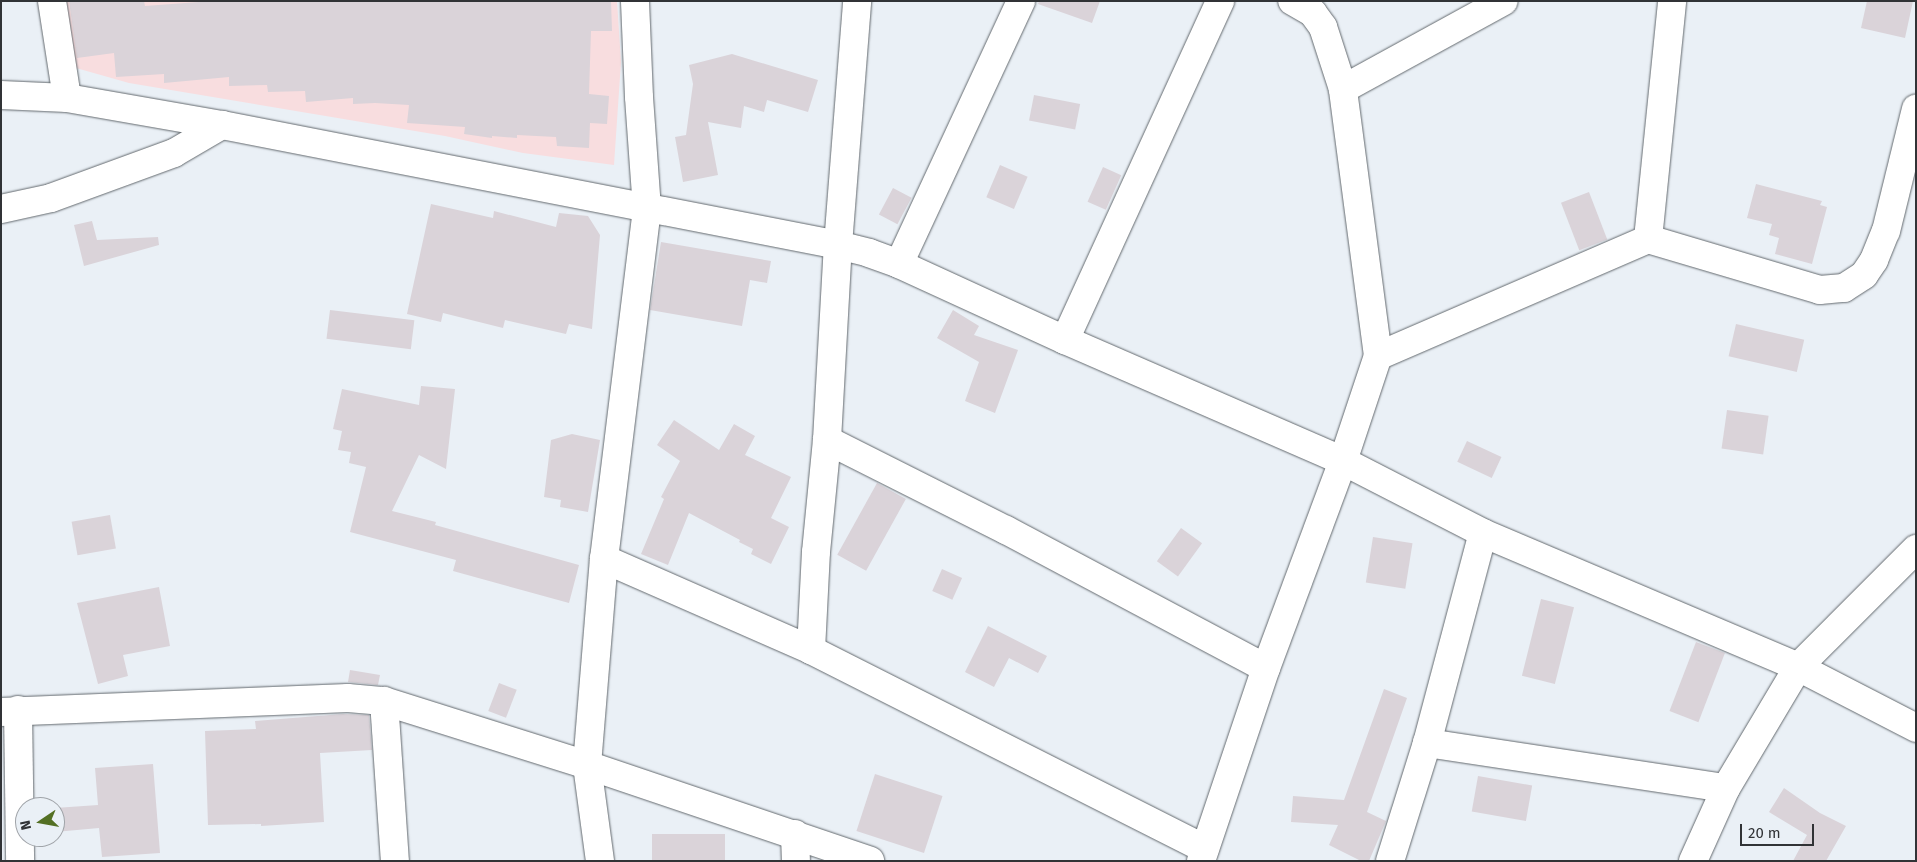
<!DOCTYPE html>
<html>
<head>
<meta charset="utf-8">
<style>
  body { margin:0 }
  #map { position:relative; width:1917px; height:862px; overflow:hidden; background:#eaf0f6; font-family:"Fira Sans",sans-serif }
  div>[style] { position:absolute }
  .commercial>* { inset:0; background:#f8dddf }
  .building>* { inset:0; background:#dad3d9; transform-origin:0 0 }
  .roads { filter:drop-shadow(0 0 1px #63696e) drop-shadow(0 0 1px #63696e) }
  .minor>* { height:28px; margin:-14px; padding:0 14px; transform-origin:14px; border-radius:14px; background:#fff }
  span { translate:-50% -50%; white-space:nowrap; text-align:center; line-height:1.15; -webkit-text-stroke:4px #eaf0f6; paint-order:stroke }
  .frame { position:absolute; inset:0; border:2px solid #313336; pointer-events:none }
  .north { position:absolute; left:15px; top:797px; width:50px; height:50px; box-sizing:border-box; background:#eaf0f6; border:1px solid #a0a4a9; border-radius:50%; rotate:258deg; font-size:14px; font-weight:700; line-height:20px; text-align:center; color:#313336 }
  .north::after { content:''; display:block; margin:auto; width:18px; height:22px; background:#547024; clip-path:polygon(50% 0,100% 100%,50% 72%,0 100%) }
  .scale { position:absolute; left:1740px; top:824px; width:74px; height:22px; box-sizing:border-box; border:2px solid #313336; border-top:0; padding-left:6px; font-size:15px; line-height:18px; white-space:nowrap; color:#313336; -webkit-text-stroke:4px #eaf0f6; paint-order:stroke }
</style>
</head>
<body>
<div id="map">
  <div class="commercial">
    <i style="clip-path:polygon(61px 1px,617px 1px,621px 62px,614px 165px,523px 153px,445px 136px,129px 83px,76px 68px)"></i>
  </div>
  <div class="building">
    <i style="clip-path:polygon(69px 1px,144px 1px,145px 6px,212px 1px,611px 1px,612px 31px,591px 31px,589px 94px,609px 96px,607px 124px,590px 123px,589px 148px,557px 146px,556px 137px,517px 135px,517px 138px,492px 136px,492px 138px,464px 134px,465px 127px,407px 123px,409px 105px,375px 103px,353px 104px,353px 98px,306px 102px,305px 91px,268px 92px,267px 85px,229px 86px,229px 77px,164px 83px,164px 74px,116px 77px,114px 53px,77px 58px)"></i>
    <i style="clip-path:polygon(1039px 1px,1100px 1px,1092px 23px,1038px 4px)"></i>
    <i style="clip-path:polygon(1867px 1px,1913px 1px,1905px 38px,1861px 28px)"></i>
    <i style="clip-path:polygon(732px 54px,818px 80px,808px 112px,767px 100px,764px 112px,744px 106px,741px 128px,708px 122px,718px 175px,683px 182px,675px 137px,686px 135px,693px 84px,689px 65px)"></i>
    <i style="left:1034px;top:95px;width:47px;height:26px;rotate:11deg"></i>
    <i style="left:1000px;top:165px;width:30px;height:35px;rotate:23deg"></i>
    <i style="left:1103px;top:167px;width:20px;height:38px;rotate:24deg"></i>
    <i style="clip-path:polygon(1756px 184px,1822px 201px,1820px 205px,1827px 207px,1812px 264px,1775px 254px,1779px 238px,1769px 235px,1772px 224px,1747px 218px)"></i>
    <i style="left:893px;top:188px;width:21px;height:30px;rotate:28deg"></i>
    <i style="left:1589px;top:192px;width:51px;height:30px;rotate:69deg"></i>
    <i style="clip-path:polygon(431px 204px,493px 218px,494px 211px,556px 227px,559px 213px,588px 216px,600px 235px,592px 329px,569px 324px,566px 334px,505px 320px,503px 328px,443px 313px,441px 322px,407px 314px)"></i>
    <i style="clip-path:polygon(92px 221px,97px 240px,158px 237px,159px 245px,84px 266px,74px 225px)"></i>
    <i style="clip-path:polygon(661px 242px,771px 261px,767px 283px,750px 280px,742px 326px,650px 310px)"></i>
    <i style="left:330px;top:310px;width:85px;height:29px;rotate:7deg"></i>
    <i style="clip-path:polygon(953px 310px,979px 326px,974px 335px,1018px 350px,995px 413px,965px 401px,979px 362px,937px 338px)"></i>
    <i style="left:1736px;top:324px;width:70px;height:33px;rotate:13deg"></i>
    <i style="clip-path:polygon(421px 386px,455px 389px,446px 469px,419px 455px,392px 511px,436px 522px,435px 525px,579px 565px,569px 603px,453px 571px,456px 560px,350px 532px,366px 467px,349px 463px,351px 452px,338px 450px,342px 431px,333px 429px,342px 389px,419px 405px)"></i>
    <i style="left:1727px;top:410px;width:42px;height:39px;rotate:8deg"></i>
    <i style="clip-path:polygon(674px 420px,719px 450px,734px 424px,755px 436px,745px 455px,791px 477px,771px 518px,789px 527px,771px 564px,751px 554px,753px 549px,739px 542px,740px 540px,689px 513px,668px 565px,641px 554px,664px 499px,661px 497px,680px 461px,657px 445px)"></i>
    <i style="clip-path:polygon(572px 434px,600px 440px,588px 512px,560px 507px,561px 500px,544px 497px,551px 440px)"></i>
    <i style="left:1467px;top:441px;width:38px;height:23px;rotate:25deg"></i>
    <i style="left:877px;top:483px;width:33px;height:82px;rotate:29deg"></i>
    <i style="left:110px;top:515px;width:34px;height:39px;rotate:80deg"></i>
    <i style="left:1181px;top:528px;width:26px;height:41px;rotate:36deg"></i>
    <i style="left:1373px;top:537px;width:40px;height:46px;rotate:9deg"></i>
    <i style="left:942px;top:569px;width:22px;height:24px;rotate:24deg"></i>
    <i style="clip-path:polygon(159px 587px,170px 646px,123px 655px,128px 676px,98px 684px,77px 603px)"></i>
    <i style="left:1541px;top:599px;width:34px;height:79px;rotate:14deg"></i>
    <i style="clip-path:polygon(988px 626px,1047px 656px,1038px 673px,1009px 658px,994px 687px,965px 672px)"></i>
    <i style="left:1696px;top:642px;width:31px;height:74px;rotate:21deg"></i>
    <i style="clip-path:polygon(350px 670px,380px 675px,378px 685px,348px 682px)"></i>
    <i style="left:499px;top:683px;width:19px;height:30px;rotate:21deg"></i>
    <i style="clip-path:polygon(1384px 689px,1407px 698px,1367px 812px,1386px 821px,1369px 861px,1361px 861px,1329px 845px,1338px 825px,1291px 822px,1293px 796px,1344px 800px)"></i>
    <i style="clip-path:polygon(343px 714px,369px 715px,372px 750px,320px 753px,324px 822px,261px 826px,261px 824px,208px 825px,205px 731px,256px 729px,255px 721px)"></i>
    <i style="clip-path:polygon(153px 764px,160px 853px,102px 857px,99px 828px,55px 832px,55px 808px,98px 805px,95px 768px)"></i>
    <i style="left:875px;top:774px;width:71px;height:60px;rotate:18deg"></i>
    <i style="left:1478px;top:776px;width:55px;height:36px;rotate:10deg"></i>
    <i style="clip-path:polygon(1784px 788px,1820px 813px,1846px 826px,1826px 861px,1793px 861px,1807px 835px,1769px 812px)"></i>
    <i style="left:652px;top:834px;width:73px;height:27px"></i>
  </div>
  <div class="roads">
    <div class="minor">
      <i style="left:52px;top:1px;width:98px;rotate:81.2deg"></i>
      <i style="left:1343px;top:89px;width:183px;rotate:-28.7deg"></i>
      <i style="left:1px;top:95px;width:66px;rotate:2.6deg"></i>
      <i style="left:67px;top:98px;width:157px;rotate:9.9deg"></i>
      <i style="left:222px;top:125px;width:628px;rotate:11.02deg"></i>
      <i style="left:838px;top:245px;width:32px;rotate:14deg"></i>
      <i style="left:869px;top:253px;width:32px;rotate:20deg"></i>
      <i style="left:899px;top:264px;width:183px;rotate:24.6deg"></i>
      <i style="left:1065px;top:340px;width:303px;rotate:23.5deg"></i>
      <i style="left:1343px;top:461px;width:157px;rotate:27.2deg"></i>
      <i style="left:1483px;top:533px;width:342px;rotate:23deg"></i>
      <i style="left:1798px;top:667px;width:133px;rotate:27.3deg"></i>
      <i style="left:1px;top:209px;width:51px;rotate:-12.4deg"></i>
      <i style="left:51px;top:198px;width:131px;rotate:-20.1deg"></i>
      <i style="left:174px;top:153px;width:56px;rotate:-30.3deg"></i>
      <i style="left:1648px;top:239px;width:239px;rotate:-84.2deg"></i>
      <i style="left:899px;top:264px;width:290px;rotate:-65.1deg"></i>
      <i style="left:1065px;top:340px;width:373px;rotate:-65.4deg"></i>
      <i style="left:1378px;top:356px;width:294px;rotate:-23.4deg"></i>
      <i style="left:1648px;top:239px;width:179px;rotate:16.5deg"></i>
      <i style="left:1820px;top:290px;width:24px;rotate:-5deg"></i>
      <i style="left:1844px;top:288px;width:24px;rotate:-33deg"></i>
      <i style="left:1864px;top:275px;width:18px;rotate:-56deg"></i>
      <i style="left:1874px;top:260px;width:31px;rotate:-68deg"></i>
      <i style="left:1886px;top:231px;width:126px;rotate:-76.2deg"></i>
      <i style="left:827px;top:440px;width:200px;rotate:26.7deg"></i>
      <i style="left:1006px;top:530px;width:294px;rotate:28deg"></i>
      <i style="left:604px;top:559px;width:226px;rotate:23.7deg"></i>
      <i style="left:811px;top:650px;width:441px;rotate:26.8deg"></i>
      <i style="left:811px;top:650px;width:98px;rotate:-87.1deg"></i>
      <i style="left:816px;top:552px;width:113px;rotate:-84.4deg"></i>
      <i style="left:827px;top:440px;width:195px;rotate:-86.8deg"></i>
      <i style="left:838px;top:245px;width:245px;rotate:-85.5deg"></i>
      <i style="left:384px;top:701px;width:160px;rotate:86.1deg"></i>
      <i style="left:18px;top:710px;width:151px;rotate:89.2deg"></i>
      <i style="left:1px;top:712px;width:347px;rotate:-2.3deg"></i>
      <i style="left:348px;top:698px;width:36px;rotate:5deg"></i>
      <i style="left:384px;top:701px;width:213px;rotate:17.5deg"></i>
      <i style="left:587px;top:765px;width:299px;rotate:18.7deg"></i>
      <i style="left:1427px;top:743px;width:302px;rotate:8.6deg"></i>
      <i style="left:795px;top:834px;width:27px;rotate:88deg"></i>
      <i style="left:600px;top:861px;width:97px;rotate:-97.7deg"></i>
      <i style="left:587px;top:765px;width:207px;rotate:-85.3deg"></i>
      <i style="left:604px;top:559px;width:353px;rotate:-83deg"></i>
      <i style="left:647px;top:209px;width:112px;rotate:-94.1deg"></i>
      <i style="left:639px;top:97px;width:96px;rotate:-92.4deg"></i>
      <i style="left:1201px;top:861px;width:204px;rotate:-71.4deg"></i>
      <i style="left:1266px;top:668px;width:221px;rotate:-69.6deg"></i>
      <i style="left:1343px;top:461px;width:111px;rotate:-71.6deg"></i>
      <i style="left:1378px;top:356px;width:269px;rotate:-97.5deg"></i>
      <i style="left:1343px;top:89px;width:65px;rotate:-107.9deg"></i>
      <i style="left:1323px;top:27px;width:17px;rotate:-126deg"></i>
      <i style="left:1313px;top:13px;width:24px;rotate:-150deg"></i>
      <i style="left:1390px;top:861px;width:124px;rotate:-72.6deg"></i>
      <i style="left:1427px;top:743px;width:217px;rotate:-75.1deg"></i>
      <i style="left:1693px;top:861px;width:80px;rotate:-65.7deg"></i>
      <i style="left:1726px;top:788px;width:141px;rotate:-59.2deg"></i>
      <i style="left:1798px;top:667px;width:167px;rotate:-45deg"></i>
    </div>
  </div>
  <div class="frame"></div>
  <div class="north">N</div>
  <div class="scale">20 m</div>
</div>
</body>
</html>
